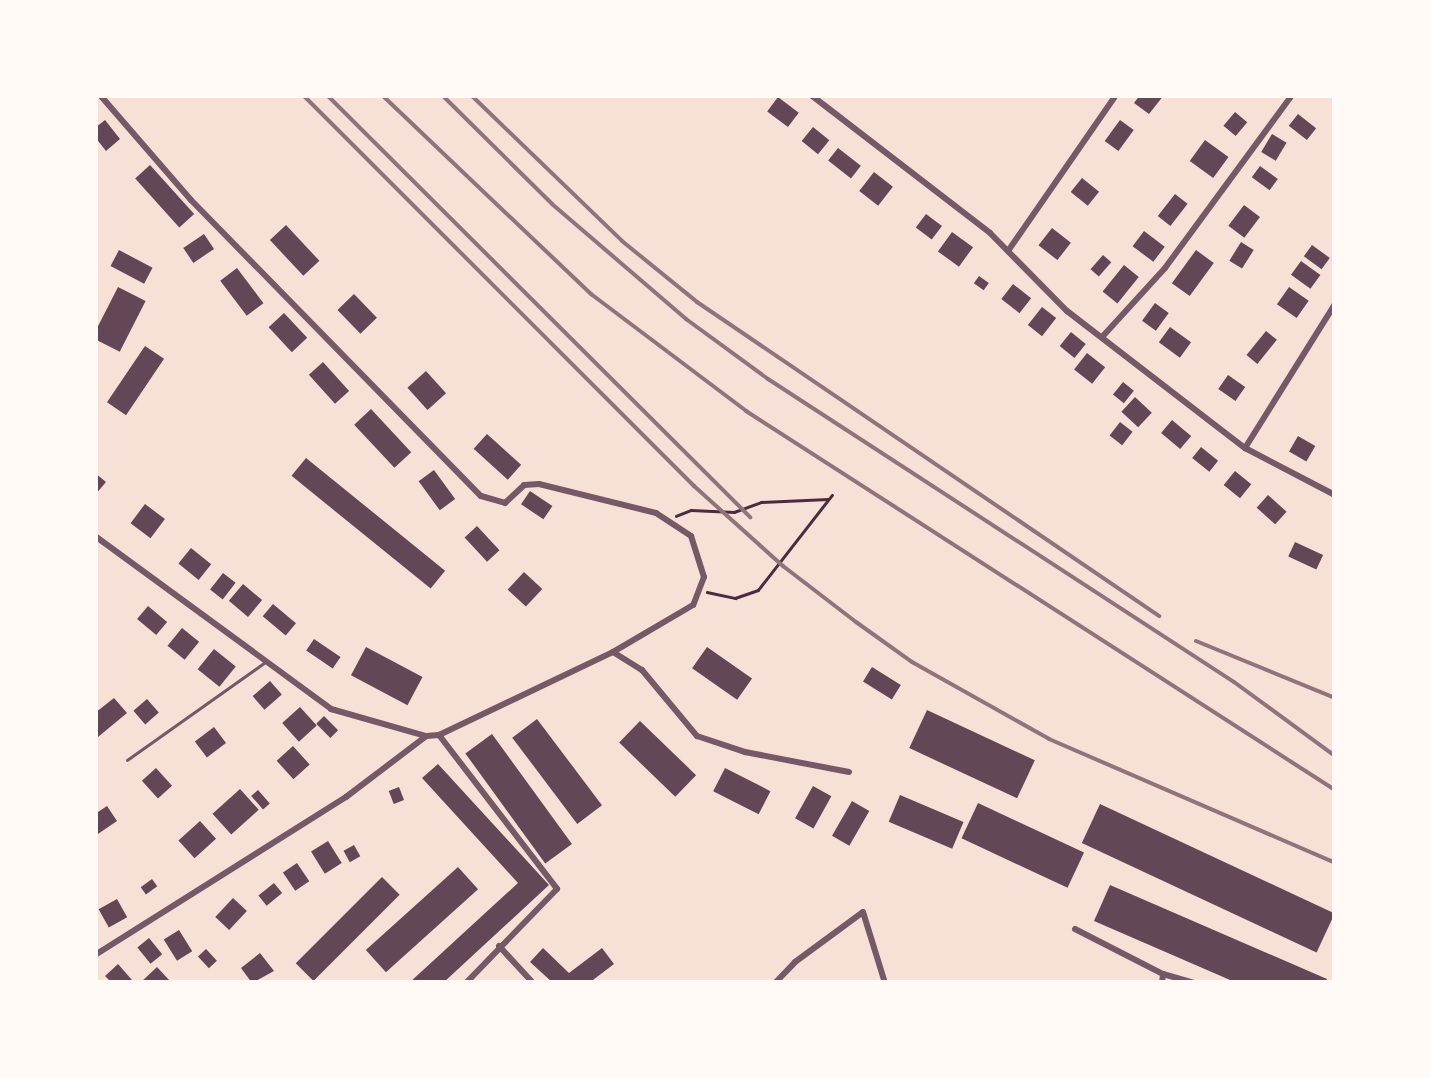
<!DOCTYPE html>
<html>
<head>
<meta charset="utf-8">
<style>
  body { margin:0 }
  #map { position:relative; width:1430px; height:1078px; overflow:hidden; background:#f7e1d7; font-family:Literata,serif }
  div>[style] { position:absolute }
  .building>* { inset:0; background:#644757; transform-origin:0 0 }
  .path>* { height:2.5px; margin:-1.25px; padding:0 1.25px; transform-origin:1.25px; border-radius:1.25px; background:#4a2c40 }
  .service>* { height:2.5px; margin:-1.25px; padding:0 1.25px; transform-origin:1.25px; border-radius:1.25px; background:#755966 }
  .minor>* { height:6px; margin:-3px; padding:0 3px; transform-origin:3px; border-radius:3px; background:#755966 }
  .rail>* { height:4px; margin:-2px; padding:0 2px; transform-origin:2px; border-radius:2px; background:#8f747c }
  span { translate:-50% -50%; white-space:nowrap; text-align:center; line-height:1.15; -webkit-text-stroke:10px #fffaf5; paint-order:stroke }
  .frame { position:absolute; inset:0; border:98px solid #fffaf5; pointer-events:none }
</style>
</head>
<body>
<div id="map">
  <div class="building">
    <i style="clip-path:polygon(1140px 95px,1164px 95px,1149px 114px,1134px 103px)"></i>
    <i style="left:778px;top:97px;width:26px;height:18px;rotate:37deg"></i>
    <i style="left:1235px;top:112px;width:16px;height:18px;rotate:40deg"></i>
    <i style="left:1298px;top:114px;width:23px;height:15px;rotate:38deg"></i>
    <i style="clip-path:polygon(105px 120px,120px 139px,106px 151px,95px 137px,95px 128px)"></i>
    <i style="left:1120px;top:120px;width:17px;height:26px;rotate:36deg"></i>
    <i style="left:813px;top:127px;width:21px;height:18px;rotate:39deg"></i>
    <i style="left:1272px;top:134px;width:17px;height:21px;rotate:31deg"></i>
    <i style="left:1205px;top:140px;width:29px;height:26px;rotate:36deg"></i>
    <i style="left:838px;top:148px;width:29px;height:16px;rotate:38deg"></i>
    <i style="left:150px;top:165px;width:66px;height:20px;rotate:48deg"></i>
    <i style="left:1260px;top:166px;width:22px;height:14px;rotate:36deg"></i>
    <i style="left:874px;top:172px;width:24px;height:24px;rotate:38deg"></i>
    <i style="left:1082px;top:178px;width:22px;height:18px;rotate:39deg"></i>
    <i style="left:1175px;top:194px;width:16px;height:28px;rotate:38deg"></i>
    <i style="left:1244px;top:205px;width:20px;height:26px;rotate:37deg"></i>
    <i style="left:926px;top:214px;width:20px;height:17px;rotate:37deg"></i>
    <i style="left:286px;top:225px;width:49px;height:22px;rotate:47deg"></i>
    <i style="left:1052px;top:228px;width:24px;height:22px;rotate:38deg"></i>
    <i style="left:1144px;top:231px;width:26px;height:19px;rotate:37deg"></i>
    <i style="left:952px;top:232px;width:26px;height:24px;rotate:36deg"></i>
    <i style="left:204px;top:234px;width:18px;height:25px;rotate:56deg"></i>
    <i style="left:1241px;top:242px;width:15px;height:22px;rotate:32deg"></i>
    <i style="left:1312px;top:245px;width:22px;height:14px;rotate:36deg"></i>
    <i style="left:119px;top:250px;width:38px;height:18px;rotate:28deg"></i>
    <i style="left:1196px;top:250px;width:22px;height:41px;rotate:36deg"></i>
    <i style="left:1103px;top:255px;width:11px;height:19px;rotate:41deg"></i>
    <i style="left:1301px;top:261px;width:24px;height:17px;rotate:36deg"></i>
    <i style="left:1124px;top:265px;width:19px;height:34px;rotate:39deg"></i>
    <i style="left:237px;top:268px;width:44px;height:21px;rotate:53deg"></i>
    <i style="left:979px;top:276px;width:12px;height:9px;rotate:35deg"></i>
    <i style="left:1013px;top:284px;width:23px;height:19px;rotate:38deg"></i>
    <i style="left:118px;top:287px;width:31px;height:57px;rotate:27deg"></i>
    <i style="left:1289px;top:287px;width:24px;height:21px;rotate:35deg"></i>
    <i style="left:354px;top:294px;width:33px;height:23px;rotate:46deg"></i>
    <i style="left:1155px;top:303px;width:17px;height:22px;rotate:36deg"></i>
    <i style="left:1042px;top:307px;width:18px;height:23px;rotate:38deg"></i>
    <i style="left:284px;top:313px;width:34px;height:21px;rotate:47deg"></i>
    <i style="left:1170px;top:327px;width:26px;height:19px;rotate:36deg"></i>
    <i style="left:1266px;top:331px;width:14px;height:31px;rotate:39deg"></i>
    <i style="left:1071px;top:332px;width:19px;height:18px;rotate:39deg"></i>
    <i style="left:145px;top:346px;width:23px;height:68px;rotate:34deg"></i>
    <i style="left:1087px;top:353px;width:23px;height:21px;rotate:38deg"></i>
    <i style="left:323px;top:362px;width:39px;height:19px;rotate:48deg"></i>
    <i style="left:426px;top:371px;width:30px;height:25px;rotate:48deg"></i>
    <i style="left:1228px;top:375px;width:21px;height:17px;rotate:35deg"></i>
    <i style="left:1123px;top:382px;width:14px;height:16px;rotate:39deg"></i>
    <i style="left:1135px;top:397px;width:23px;height:20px;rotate:43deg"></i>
    <i style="left:371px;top:409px;width:59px;height:23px;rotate:47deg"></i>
    <i style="left:1172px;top:420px;width:25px;height:17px;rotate:40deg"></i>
    <i style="left:1120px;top:422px;width:16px;height:17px;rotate:38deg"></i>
    <i style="left:487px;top:434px;width:46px;height:20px;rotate:42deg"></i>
    <i style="left:1298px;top:436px;width:20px;height:18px;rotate:30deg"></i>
    <i style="left:1201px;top:447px;width:22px;height:14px;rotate:39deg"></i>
    <i style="left:306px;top:458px;width:179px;height:23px;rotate:39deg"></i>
    <i style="left:434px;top:470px;width:36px;height:19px;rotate:54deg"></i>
    <i style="left:1235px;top:471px;width:21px;height:18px;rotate:39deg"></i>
    <i style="clip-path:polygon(95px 473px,106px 482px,95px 495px)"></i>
    <i style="left:530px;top:491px;width:27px;height:16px;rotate:34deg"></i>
    <i style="left:1268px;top:495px;width:25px;height:17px;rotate:42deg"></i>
    <i style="left:145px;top:504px;width:25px;height:24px;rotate:37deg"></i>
    <i style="left:477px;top:526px;width:33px;height:17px;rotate:47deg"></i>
    <i style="left:1295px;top:542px;width:31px;height:16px;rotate:25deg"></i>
    <i style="left:191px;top:548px;width:26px;height:20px;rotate:39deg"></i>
    <i style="left:524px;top:572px;width:25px;height:24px;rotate:43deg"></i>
    <i style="left:223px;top:573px;width:16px;height:21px;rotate:38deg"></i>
    <i style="left:243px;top:584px;width:25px;height:22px;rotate:40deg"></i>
    <i style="left:273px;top:604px;width:30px;height:16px;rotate:40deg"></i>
    <i style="left:148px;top:606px;width:25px;height:17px;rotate:40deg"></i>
    <i style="left:182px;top:628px;width:22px;height:23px;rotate:39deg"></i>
    <i style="left:314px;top:639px;width:32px;height:14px;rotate:34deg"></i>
    <i style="left:366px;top:647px;width:64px;height:32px;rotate:28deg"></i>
    <i style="left:707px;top:647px;width:55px;height:26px;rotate:35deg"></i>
    <i style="left:214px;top:649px;width:28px;height:26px;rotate:39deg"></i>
    <i style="left:872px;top:667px;width:34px;height:17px;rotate:32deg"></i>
    <i style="left:270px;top:681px;width:18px;height:23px;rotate:49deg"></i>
    <i style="clip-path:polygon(114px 698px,127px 713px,98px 737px,95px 713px)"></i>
    <i style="left:147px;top:699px;width:18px;height:18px;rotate:49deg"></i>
    <i style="left:300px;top:707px;width:25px;height:24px;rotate:48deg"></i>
    <i style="left:927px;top:710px;width:119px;height:42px;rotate:25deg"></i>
    <i style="left:324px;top:716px;width:20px;height:11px;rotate:45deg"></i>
    <i style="left:537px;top:719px;width:108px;height:31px;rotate:53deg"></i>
    <i style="left:640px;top:721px;width:78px;height:30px;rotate:44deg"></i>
    <i style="left:214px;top:727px;width:20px;height:24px;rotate:53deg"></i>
    <i style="left:492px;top:734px;width:136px;height:33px;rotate:54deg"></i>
    <i style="left:293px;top:746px;width:25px;height:22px;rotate:48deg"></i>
    <i style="clip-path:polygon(438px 764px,549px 885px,443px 983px,409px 983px,518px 883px,422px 778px)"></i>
    <i style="left:156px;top:768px;width:24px;height:19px;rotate:48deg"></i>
    <i style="left:725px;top:768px;width:51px;height:26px;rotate:27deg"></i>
    <i style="left:813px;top:786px;width:21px;height:37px;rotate:29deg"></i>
    <i style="left:399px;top:787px;width:14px;height:11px;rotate:69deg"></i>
    <i style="left:240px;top:789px;width:28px;height:37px;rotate:48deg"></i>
    <i style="left:258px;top:790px;width:18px;height:9px;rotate:49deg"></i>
    <i style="left:900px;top:795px;width:69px;height:29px;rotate:23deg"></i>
    <i style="left:852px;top:801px;width:20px;height:40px;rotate:30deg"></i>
    <i style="left:978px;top:803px;width:117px;height:39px;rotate:25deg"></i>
    <i style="left:1100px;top:804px;width:259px;height:43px;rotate:25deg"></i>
    <i style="clip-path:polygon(107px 806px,117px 821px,95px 836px,95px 814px)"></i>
    <i style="left:200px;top:821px;width:24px;height:29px;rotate:48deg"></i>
    <i style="left:328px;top:841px;width:26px;height:20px;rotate:58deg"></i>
    <i style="left:354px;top:845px;width:13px;height:12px;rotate:61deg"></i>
    <i style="left:297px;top:863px;width:22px;height:17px;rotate:56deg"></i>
    <i style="left:458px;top:867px;width:30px;height:124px;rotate:48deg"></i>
    <i style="left:382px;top:877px;width:25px;height:122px;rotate:45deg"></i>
    <i style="left:152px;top:879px;width:9px;height:14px;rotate:54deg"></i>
    <i style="left:274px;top:883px;width:13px;height:20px;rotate:51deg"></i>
    <i style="clip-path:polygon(1110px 885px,1327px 979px,1326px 983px,1237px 983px,1094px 921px)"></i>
    <i style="left:233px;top:898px;width:19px;height:26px;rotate:43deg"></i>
    <i style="left:117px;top:899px;width:21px;height:21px;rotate:61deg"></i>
    <i style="left:179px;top:930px;width:25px;height:18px;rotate:58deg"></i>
    <i style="left:149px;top:938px;width:21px;height:15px;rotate:51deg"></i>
    <i style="clip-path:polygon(543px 948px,569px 973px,602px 948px,614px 964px,589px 983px,553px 983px,530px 962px)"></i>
    <i style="left:206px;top:949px;width:16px;height:11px;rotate:47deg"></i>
    <i style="clip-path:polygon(260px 953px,274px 971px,252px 983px,241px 968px)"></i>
    <i style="clip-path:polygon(118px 964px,132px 980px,128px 983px,112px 983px,105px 976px)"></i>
    <i style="clip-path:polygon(157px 967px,170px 981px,140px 983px)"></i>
  </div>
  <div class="path">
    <i style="left:676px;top:516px;width:16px;rotate:-22deg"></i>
    <i style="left:691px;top:510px;width:43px;rotate:2.7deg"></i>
    <i style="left:734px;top:512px;width:29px;rotate:-20deg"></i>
    <i style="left:761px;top:502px;width:67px;rotate:-2.6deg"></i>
    <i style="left:707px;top:592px;width:29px;rotate:12deg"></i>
    <i style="left:735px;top:598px;width:24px;rotate:-19deg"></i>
    <i style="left:758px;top:590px;width:120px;rotate:-52.1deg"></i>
  </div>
  <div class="service">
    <i style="left:127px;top:760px;width:168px;rotate:-35.3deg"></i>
  </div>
  <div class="minor">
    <i style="left:100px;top:95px;width:139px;rotate:49.1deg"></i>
    <i style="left:191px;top:200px;width:414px;rotate:45.6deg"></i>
    <i style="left:481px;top:496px;width:25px;rotate:16deg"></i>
    <i style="left:505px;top:503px;width:26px;rotate:-43deg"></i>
    <i style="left:524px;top:485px;width:15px;rotate:-4deg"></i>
    <i style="left:539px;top:484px;width:121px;rotate:13.9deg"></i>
    <i style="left:656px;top:513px;width:42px;rotate:33.3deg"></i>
    <i style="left:691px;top:536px;width:43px;rotate:72.4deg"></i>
    <i style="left:704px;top:577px;width:30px;rotate:111deg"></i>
    <i style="left:693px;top:605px;width:93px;rotate:149.6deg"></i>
    <i style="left:811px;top:95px;width:226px;rotate:37.6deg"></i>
    <i style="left:990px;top:233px;width:110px;rotate:45.4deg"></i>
    <i style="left:1067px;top:311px;width:225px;rotate:37.6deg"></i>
    <i style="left:1245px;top:448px;width:102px;rotate:27.6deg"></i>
    <i style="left:1008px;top:251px;width:190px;rotate:-55.3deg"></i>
    <i style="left:1103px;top:336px;width:92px;rotate:-47.6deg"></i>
    <i style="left:1165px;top:268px;width:215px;rotate:-53.7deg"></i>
    <i style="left:1245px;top:448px;width:170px;rotate:-58deg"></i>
    <i style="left:95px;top:536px;width:293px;rotate:36.2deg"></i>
    <i style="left:331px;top:709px;width:99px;rotate:15.9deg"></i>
    <i style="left:426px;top:736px;width:13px;rotate:-4deg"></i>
    <i style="left:439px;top:735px;width:193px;rotate:-25.5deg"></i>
    <i style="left:613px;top:652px;width:34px;rotate:32deg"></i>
    <i style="left:642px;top:670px;width:86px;rotate:50.2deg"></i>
    <i style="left:697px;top:736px;width:51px;rotate:18.4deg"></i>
    <i style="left:745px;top:752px;width:106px;rotate:10.9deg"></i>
    <i style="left:439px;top:735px;width:194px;rotate:52.5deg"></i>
    <i style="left:557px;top:889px;width:131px;rotate:134.1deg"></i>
    <i style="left:1075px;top:929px;width:99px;rotate:27.1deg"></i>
    <i style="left:1163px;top:974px;width:9px;rotate:96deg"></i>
    <i style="left:499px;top:946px;width:50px;rotate:47.4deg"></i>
    <i style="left:95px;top:955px;width:297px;rotate:-32.2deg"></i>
    <i style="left:346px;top:797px;width:99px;rotate:-37.2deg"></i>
    <i style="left:1163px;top:974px;width:33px;rotate:16deg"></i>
    <i style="left:775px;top:983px;width:29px;rotate:-46deg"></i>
    <i style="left:795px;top:962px;width:84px;rotate:-36.3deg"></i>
    <i style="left:863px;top:912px;width:74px;rotate:72.8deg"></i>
  </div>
  <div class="rail">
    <i style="left:303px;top:95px;width:553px;rotate:45deg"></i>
    <i style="left:694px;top:486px;width:120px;rotate:42deg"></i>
    <i style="left:783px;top:566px;width:92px;rotate:37.5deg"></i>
    <i style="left:856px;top:622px;width:69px;rotate:35.5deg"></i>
    <i style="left:912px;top:662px;width:157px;rotate:29.3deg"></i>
    <i style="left:1049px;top:739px;width:312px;rotate:23.4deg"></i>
    <i style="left:327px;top:95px;width:598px;rotate:44.93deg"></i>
    <i style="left:382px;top:95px;width:289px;rotate:43.6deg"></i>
    <i style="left:591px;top:294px;width:194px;rotate:37deg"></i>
    <i style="left:746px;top:411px;width:700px;rotate:32.76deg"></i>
    <i style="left:442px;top:95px;width:155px;rotate:44.7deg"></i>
    <i style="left:552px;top:204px;width:177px;rotate:40.6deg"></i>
    <i style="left:686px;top:319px;width:102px;rotate:36.2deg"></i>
    <i style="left:768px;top:379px;width:556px;rotate:33.03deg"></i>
    <i style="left:1234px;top:682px;width:125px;rotate:36.2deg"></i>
    <i style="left:471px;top:95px;width:210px;rotate:44deg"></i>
    <i style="left:622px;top:241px;width:97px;rotate:39.1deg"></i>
    <i style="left:697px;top:302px;width:559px;rotate:34.2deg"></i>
    <i style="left:1196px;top:641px;width:150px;rotate:22.3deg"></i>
  </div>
  <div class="frame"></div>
</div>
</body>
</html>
